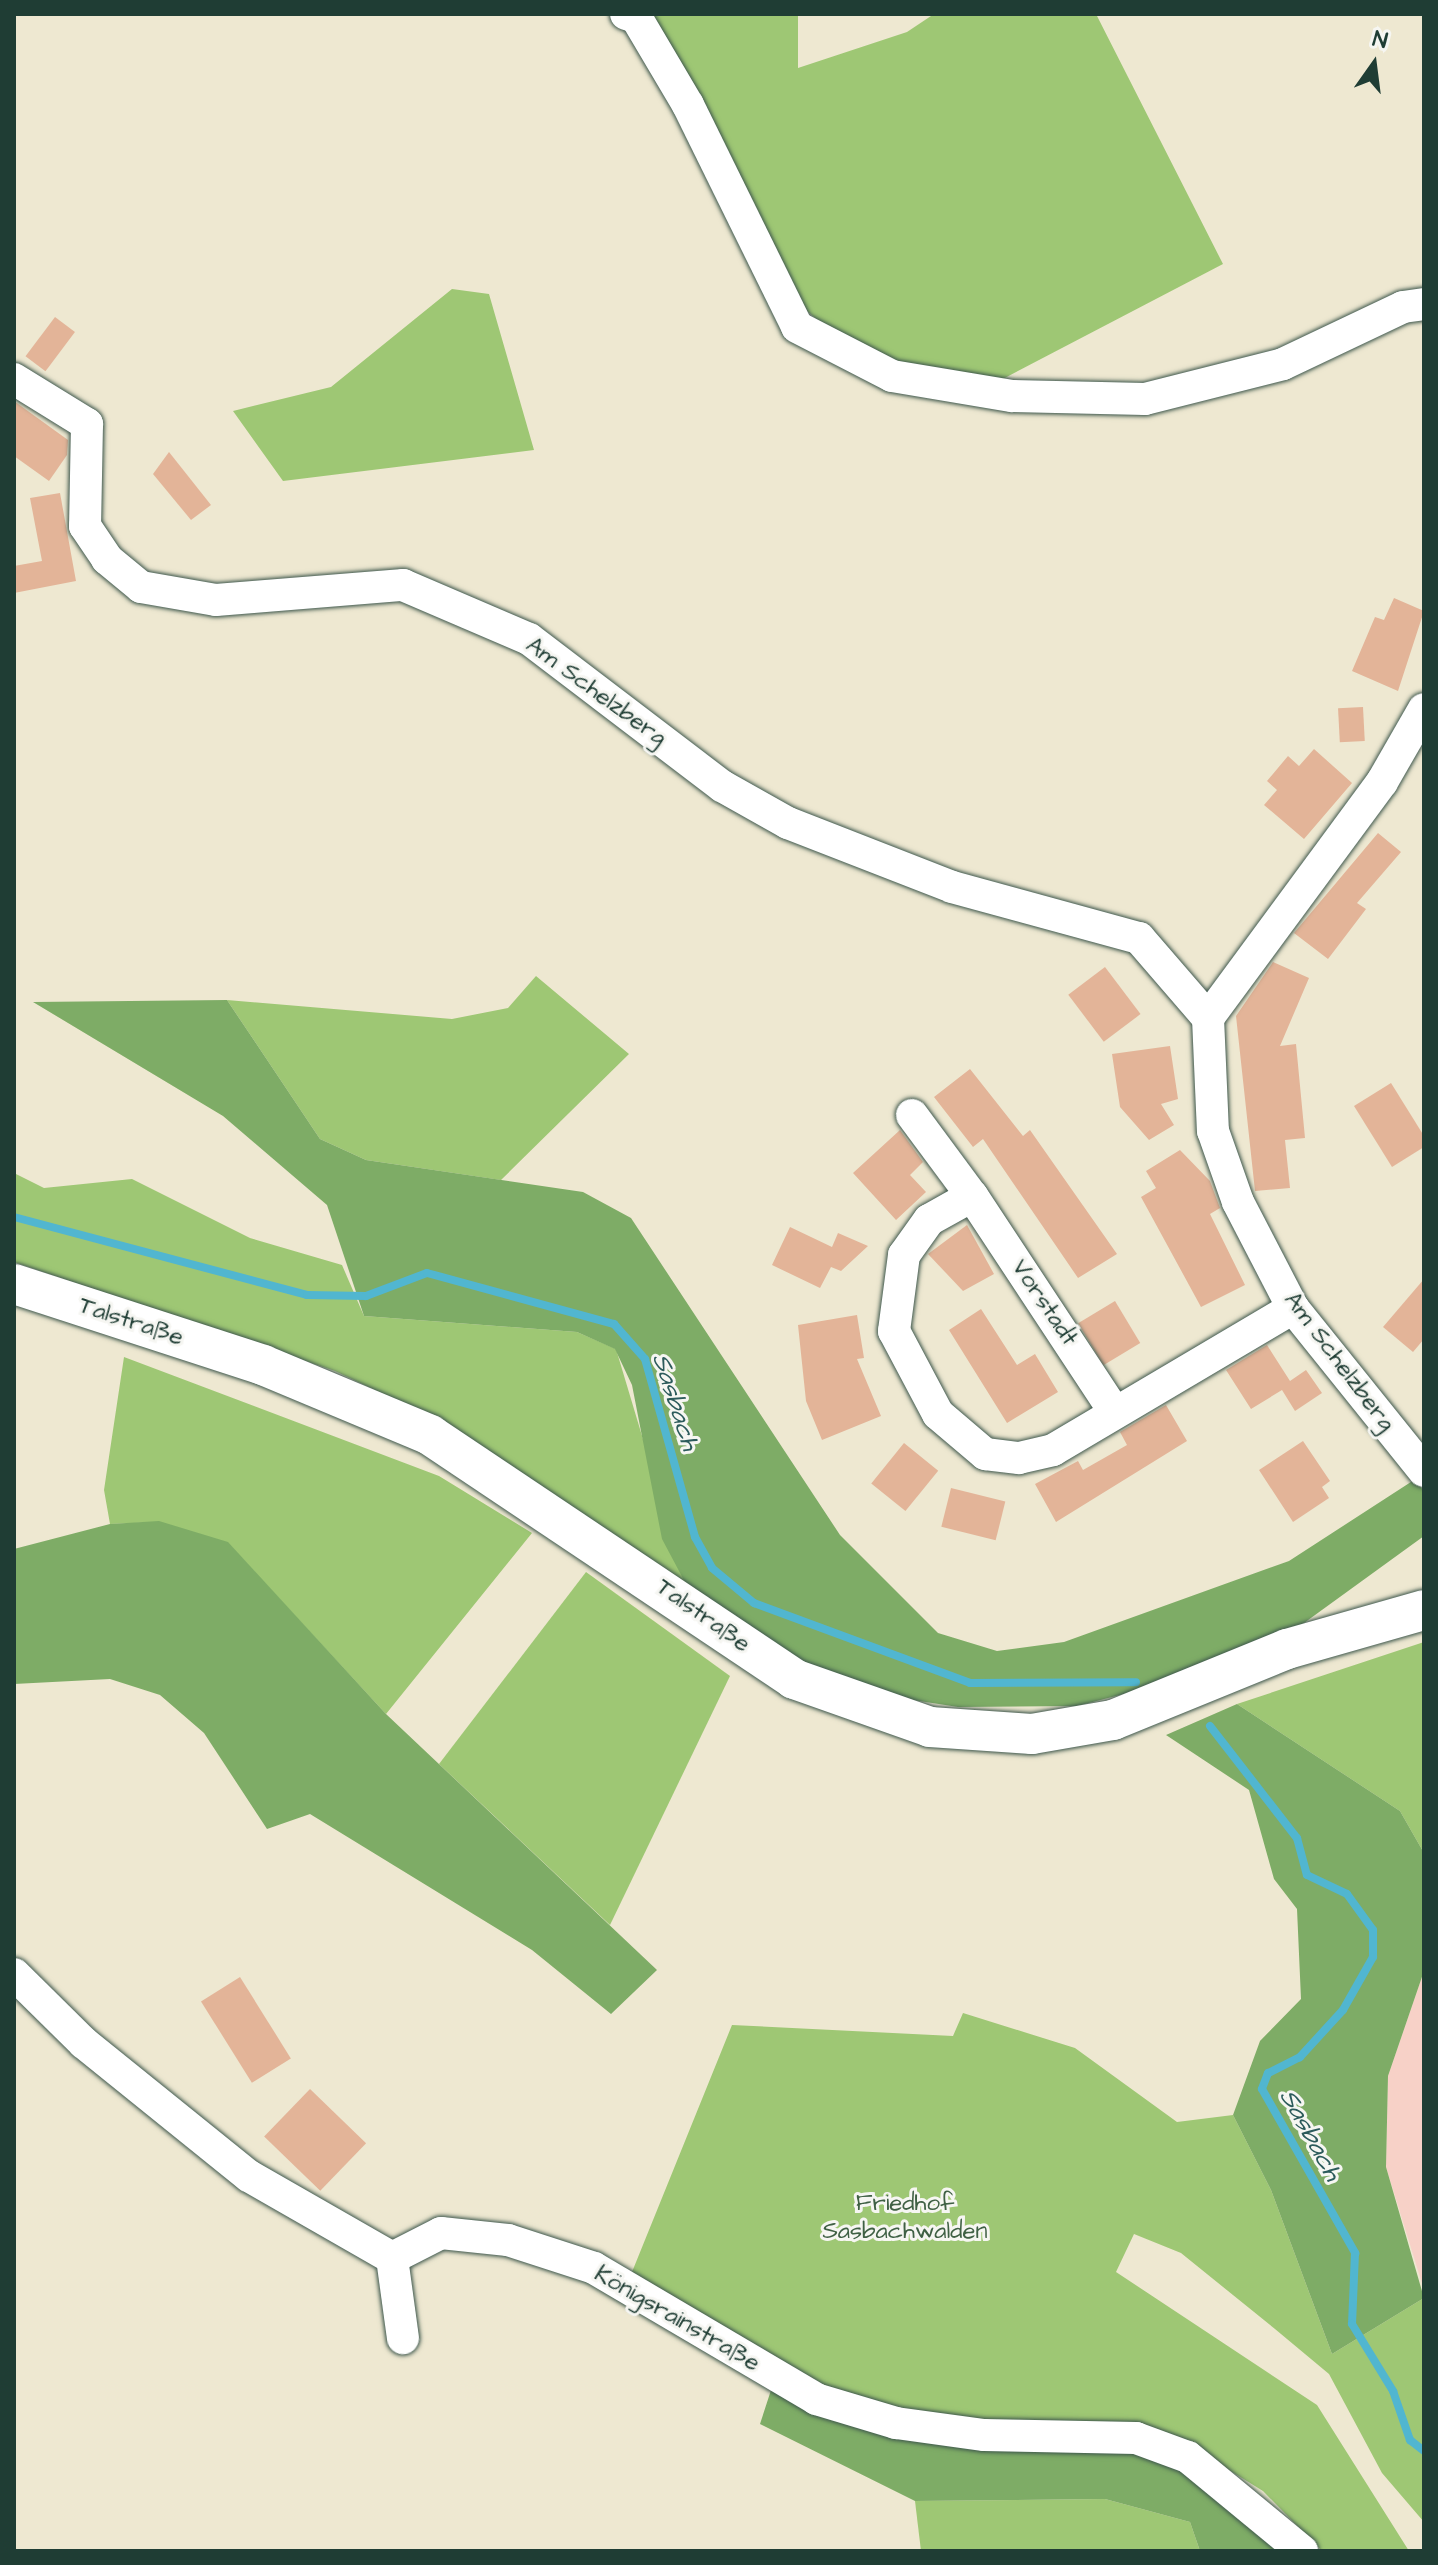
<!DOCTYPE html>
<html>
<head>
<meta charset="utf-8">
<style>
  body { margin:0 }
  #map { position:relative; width:1438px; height:2565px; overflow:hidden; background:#eee8d1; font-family:"Architects Daughter",sans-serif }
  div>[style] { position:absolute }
  .built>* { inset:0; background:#f7d1c7 }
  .green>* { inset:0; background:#9ec774 }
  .forest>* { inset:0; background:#7eac66 }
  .stream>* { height:8px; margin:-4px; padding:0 4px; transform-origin:4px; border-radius:4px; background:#51b6d0 }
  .building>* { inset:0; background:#e3b498; transform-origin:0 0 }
  .roads { filter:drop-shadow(0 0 2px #3e574c) drop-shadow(0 0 2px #3e574c) }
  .minor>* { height:32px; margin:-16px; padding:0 16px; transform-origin:16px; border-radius:16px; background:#fff }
  .major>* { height:40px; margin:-20px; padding:0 20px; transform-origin:20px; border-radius:20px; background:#fff }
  span { translate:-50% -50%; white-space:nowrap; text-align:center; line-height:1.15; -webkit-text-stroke:6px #f6f6f2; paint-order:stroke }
  .street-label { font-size:24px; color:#1f3d34 }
  .park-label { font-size:24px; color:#3f6044 }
  .water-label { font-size:26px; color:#2c5b5b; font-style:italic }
  .frame { position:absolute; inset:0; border:16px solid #1f3d34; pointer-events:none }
  .north { position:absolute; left:1334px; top:24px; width:80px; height:80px; -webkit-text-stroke:6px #f6f6f2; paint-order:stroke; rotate:14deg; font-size:22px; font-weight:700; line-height:32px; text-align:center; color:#1f3d34 }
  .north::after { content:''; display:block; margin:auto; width:28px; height:36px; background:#1f3d34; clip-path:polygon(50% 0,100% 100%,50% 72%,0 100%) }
</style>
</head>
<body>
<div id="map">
  <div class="built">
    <i style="clip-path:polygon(1424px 1971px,1424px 2290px,1386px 2167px,1388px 2076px)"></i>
  </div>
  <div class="green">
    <i style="clip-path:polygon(642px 14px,798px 14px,798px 68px,907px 32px,934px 14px,1096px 14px,1223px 264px,999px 381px,899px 362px,829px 330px,791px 297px)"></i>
    <i style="clip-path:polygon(452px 289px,489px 294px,534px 450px,283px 481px,233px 411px,331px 387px)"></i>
    <i style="clip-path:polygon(536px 976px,629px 1054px,501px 1180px,366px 1160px,320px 1139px,227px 1000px,452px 1019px,508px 1008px)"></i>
    <i style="clip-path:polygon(14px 1173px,44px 1188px,132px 1179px,250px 1238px,342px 1265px,364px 1316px,577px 1332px,616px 1349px,687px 1586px,432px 1417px,335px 1371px,14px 1262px)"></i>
    <i style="clip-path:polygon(124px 1357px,439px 1476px,532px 1533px,386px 1714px,228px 1543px,159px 1522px,110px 1524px,104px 1490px)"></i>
    <i style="clip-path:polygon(586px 1572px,730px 1676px,610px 1925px,439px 1764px)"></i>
    <i style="clip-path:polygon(1424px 1642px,1424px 1853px,1400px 1811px,1237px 1704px)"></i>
    <i style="clip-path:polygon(963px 2013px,1075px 2048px,1177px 2122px,1233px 2115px,1271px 2190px,1332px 2354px,1424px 2298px,1424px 2522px,1382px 2473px,1329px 2374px,1275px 2329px,1181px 2253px,1134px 2234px,1116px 2272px,1317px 2405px,1409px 2551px,1322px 2551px,1263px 2491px,1187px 2444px,1122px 2424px,993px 2422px,905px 2410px,826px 2386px,632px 2272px,732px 2025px,953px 2036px)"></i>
    <i style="clip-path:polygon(1105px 2499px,1190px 2522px,1200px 2551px,921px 2551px,915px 2501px)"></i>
  </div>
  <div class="forest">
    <i style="clip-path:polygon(227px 1000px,320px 1139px,366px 1160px,583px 1192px,631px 1218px,840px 1535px,938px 1633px,997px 1651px,1064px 1642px,1289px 1561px,1414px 1480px,1424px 1491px,1424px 1536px,1304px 1623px,1182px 1679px,1077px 1706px,958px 1707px,868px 1693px,802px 1665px,687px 1586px,662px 1539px,632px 1385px,615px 1349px,577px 1332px,364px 1316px,327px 1205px,223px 1116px,33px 1002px)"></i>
    <i style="clip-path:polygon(159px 1521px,228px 1542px,386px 1714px,657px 1970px,611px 2014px,532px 1950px,310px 1814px,267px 1829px,204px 1733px,160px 1695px,110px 1679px,14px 1684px,14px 1549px,110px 1524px)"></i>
    <i style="clip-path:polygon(1237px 1704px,1400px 1811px,1424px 1853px,1424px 1971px,1388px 2076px,1386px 2167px,1424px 2298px,1332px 2354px,1271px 2190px,1233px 2115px,1260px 2041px,1301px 1999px,1297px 1909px,1274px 1879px,1249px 1790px,1166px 1735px)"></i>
    <i style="clip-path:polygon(773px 2384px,1152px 2456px,1207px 2484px,1278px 2551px,1200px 2551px,1190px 2522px,1105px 2499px,915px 2501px,760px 2424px)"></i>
  </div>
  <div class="stream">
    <i style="left:14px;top:1217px;width:303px;rotate:14.9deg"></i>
    <i style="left:307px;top:1295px;width:59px;rotate:1deg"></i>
    <i style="left:366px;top:1296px;width:65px;rotate:-20.7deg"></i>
    <i style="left:427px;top:1273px;width:194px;rotate:15.3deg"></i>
    <i style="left:614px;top:1324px;width:47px;rotate:48.5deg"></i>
    <i style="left:645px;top:1359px;width:185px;rotate:74.3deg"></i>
    <i style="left:695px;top:1537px;width:35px;rotate:61deg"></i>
    <i style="left:712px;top:1568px;width:55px;rotate:39.8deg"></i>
    <i style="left:754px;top:1603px;width:230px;rotate:20.3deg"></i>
    <i style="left:970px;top:1683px;width:166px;rotate:-0.3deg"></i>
    <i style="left:1210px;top:1726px;width:142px;rotate:52.2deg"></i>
    <i style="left:1297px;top:1838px;width:38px;rotate:75deg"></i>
    <i style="left:1307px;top:1875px;width:44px;rotate:25.4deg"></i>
    <i style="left:1347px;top:1894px;width:44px;rotate:54.2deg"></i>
    <i style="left:1373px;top:1930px;width:27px;rotate:90deg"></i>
    <i style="left:1373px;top:1957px;width:61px;rotate:119.5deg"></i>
    <i style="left:1343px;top:2010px;width:64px;rotate:132.5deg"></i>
    <i style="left:1300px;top:2057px;width:36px;rotate:153deg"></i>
    <i style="left:1268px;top:2073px;width:17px;rotate:111deg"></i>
    <i style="left:1262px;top:2089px;width:189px;rotate:60.4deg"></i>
    <i style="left:1355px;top:2253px;width:71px;rotate:92.4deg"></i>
    <i style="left:1352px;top:2324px;width:79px;rotate:58.5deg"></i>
    <i style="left:1393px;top:2391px;width:52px;rotate:70.9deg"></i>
    <i style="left:1410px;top:2440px;width:18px;rotate:38deg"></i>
  </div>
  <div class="building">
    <i style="left:55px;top:317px;width:25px;height:49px;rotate:37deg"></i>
    <i style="clip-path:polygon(14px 401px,68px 440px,67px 455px,49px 481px,14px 456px)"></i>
    <i style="clip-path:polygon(169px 452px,211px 505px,191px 520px,153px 474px)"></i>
    <i style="clip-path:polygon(60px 493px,76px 581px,14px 593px,14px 566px,42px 561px,30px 498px)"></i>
    <i style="clip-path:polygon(1394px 598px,1424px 611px,1398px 691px,1352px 671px,1375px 617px,1384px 620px)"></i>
    <i style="left:1363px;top:707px;width:34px;height:25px;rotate:87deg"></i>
    <i style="clip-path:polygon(1314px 749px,1352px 783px,1304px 839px,1264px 805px,1277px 790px,1267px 781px,1288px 756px,1299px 766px)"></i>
    <i style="clip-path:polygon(1378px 833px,1401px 852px,1357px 903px,1366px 909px,1328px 959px,1294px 933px)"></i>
    <i style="clip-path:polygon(1273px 962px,1309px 978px,1280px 1046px,1296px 1044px,1305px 1138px,1285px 1140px,1290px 1188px,1255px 1191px,1236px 1016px)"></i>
    <i style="left:1105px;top:967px;width:59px;height:46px;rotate:53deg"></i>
    <i style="clip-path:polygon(1170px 1046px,1178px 1099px,1161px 1104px,1174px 1125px,1149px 1140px,1120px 1107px,1112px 1054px)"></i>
    <i style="clip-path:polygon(970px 1069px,1023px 1136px,1030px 1130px,1117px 1254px,1078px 1278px,983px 1139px,973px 1147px,934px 1097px)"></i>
    <i style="clip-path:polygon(1391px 1083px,1424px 1136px,1424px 1147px,1392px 1167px,1354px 1106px)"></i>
    <i style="clip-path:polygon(900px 1130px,923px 1162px,910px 1175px,926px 1192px,896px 1220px,853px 1173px)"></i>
    <i style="clip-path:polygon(1180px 1150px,1210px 1181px,1220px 1208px,1210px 1214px,1245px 1285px,1201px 1307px,1141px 1197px,1156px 1188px,1146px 1171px)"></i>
    <i style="clip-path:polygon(967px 1225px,994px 1274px,963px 1291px,928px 1254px)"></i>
    <i style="clip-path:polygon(790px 1227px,832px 1247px,838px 1233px,868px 1246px,841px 1271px,831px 1267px,820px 1288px,772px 1265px)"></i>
    <i style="clip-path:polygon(1424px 1279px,1424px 1339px,1413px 1352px,1383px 1327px)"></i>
    <i style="left:1115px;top:1301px;width:49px;height:43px;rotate:59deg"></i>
    <i style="clip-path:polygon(981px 1309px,1017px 1365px,1035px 1354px,1058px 1392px,1007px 1423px,949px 1330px)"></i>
    <i style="clip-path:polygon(857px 1315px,864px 1358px,857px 1359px,881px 1416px,822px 1440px,806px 1401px,798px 1325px)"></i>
    <i style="clip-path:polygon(1267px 1345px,1290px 1381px,1306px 1370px,1322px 1393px,1295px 1411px,1282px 1390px,1251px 1409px,1226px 1370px)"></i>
    <i style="clip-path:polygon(1166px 1405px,1187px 1441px,1056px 1522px,1035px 1484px,1078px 1461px,1083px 1470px,1127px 1445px,1120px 1432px)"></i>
    <i style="clip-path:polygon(1303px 1441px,1330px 1481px,1322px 1487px,1329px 1498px,1293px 1522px,1259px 1470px)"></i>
    <i style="left:904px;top:1443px;width:44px;height:52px;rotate:39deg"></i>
    <i style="left:951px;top:1488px;width:56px;height:40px;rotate:14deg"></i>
    <i style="left:240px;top:1977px;width:96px;height:46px;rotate:58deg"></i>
    <i style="left:310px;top:2089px;width:78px;height:66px;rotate:44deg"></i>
  </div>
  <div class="roads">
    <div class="minor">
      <i style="left:626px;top:14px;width:10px;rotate:17deg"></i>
      <i style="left:636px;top:17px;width:102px;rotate:59.4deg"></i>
      <i style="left:688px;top:105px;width:247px;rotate:63.8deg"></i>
      <i style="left:797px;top:327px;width:107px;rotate:27.3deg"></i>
      <i style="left:892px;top:376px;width:122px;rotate:9.5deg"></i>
      <i style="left:1012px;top:396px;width:133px;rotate:1.3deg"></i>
      <i style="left:1145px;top:399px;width:142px;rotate:-14.2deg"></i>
      <i style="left:1283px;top:364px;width:133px;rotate:-25.4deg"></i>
      <i style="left:1403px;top:307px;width:21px;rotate:-8deg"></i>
      <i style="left:14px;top:379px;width:86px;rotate:31.7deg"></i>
      <i style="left:87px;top:424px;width:102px;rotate:91.1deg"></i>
      <i style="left:85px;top:526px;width:40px;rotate:56deg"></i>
      <i style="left:107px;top:559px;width:44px;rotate:39.5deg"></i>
      <i style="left:141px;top:587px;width:76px;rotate:9.8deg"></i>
      <i style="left:216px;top:600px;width:188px;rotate:-4.6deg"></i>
      <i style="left:403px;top:585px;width:137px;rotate:23.2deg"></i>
      <i style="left:529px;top:639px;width:243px;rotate:37.3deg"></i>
      <i style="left:722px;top:786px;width:76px;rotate:29.3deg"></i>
      <i style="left:788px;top:823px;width:176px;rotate:21.3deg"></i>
      <i style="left:952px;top:887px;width:194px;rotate:15.3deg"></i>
      <i style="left:1139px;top:938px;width:106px;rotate:49.2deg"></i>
      <i style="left:1208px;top:1018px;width:113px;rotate:87.5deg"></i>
      <i style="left:1213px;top:1131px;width:75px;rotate:70.6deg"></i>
      <i style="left:1238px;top:1202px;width:119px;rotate:62.6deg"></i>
      <i style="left:1293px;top:1308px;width:209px;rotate:51.2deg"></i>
      <i style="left:1208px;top:1018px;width:293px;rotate:-53.6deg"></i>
      <i style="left:1382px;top:782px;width:84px;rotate:-60.1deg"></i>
      <i style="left:912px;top:1115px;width:101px;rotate:53.5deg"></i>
      <i style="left:1114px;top:1411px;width:258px;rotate:-123.4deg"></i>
      <i style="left:972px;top:1196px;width:49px;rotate:150.8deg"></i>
      <i style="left:929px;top:1220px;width:43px;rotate:125.5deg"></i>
      <i style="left:904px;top:1255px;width:77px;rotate:97.5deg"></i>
      <i style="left:894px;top:1331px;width:94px;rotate:62.1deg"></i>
      <i style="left:938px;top:1414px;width:62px;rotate:40.4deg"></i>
      <i style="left:985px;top:1454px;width:34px;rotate:7deg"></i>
      <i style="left:1019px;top:1458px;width:35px;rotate:-13deg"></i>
      <i style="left:1053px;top:1450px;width:279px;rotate:-30.6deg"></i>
      <i style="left:14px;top:1974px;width:98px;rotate:44.6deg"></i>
      <i style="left:84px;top:2043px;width:212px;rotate:38.9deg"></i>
      <i style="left:249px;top:2176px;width:165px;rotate:29.8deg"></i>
      <i style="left:392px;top:2258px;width:55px;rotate:-27deg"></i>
      <i style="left:441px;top:2233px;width:67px;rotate:6deg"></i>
      <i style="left:508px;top:2240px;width:90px;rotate:18deg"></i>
      <i style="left:594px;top:2268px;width:258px;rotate:30.5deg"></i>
      <i style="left:816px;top:2399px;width:84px;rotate:16.7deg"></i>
      <i style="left:896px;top:2423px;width:89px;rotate:7.8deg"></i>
      <i style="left:984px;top:2435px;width:152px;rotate:1.1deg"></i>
      <i style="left:1136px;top:2438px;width:55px;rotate:20.1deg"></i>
      <i style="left:1188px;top:2457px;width:148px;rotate:39.5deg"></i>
      <i style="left:392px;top:2258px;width:81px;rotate:82.2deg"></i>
    </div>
    <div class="major">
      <i style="left:14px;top:1284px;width:262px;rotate:18deg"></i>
      <i style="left:263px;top:1365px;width:181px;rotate:22.7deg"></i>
      <i style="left:430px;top:1435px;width:438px;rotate:33.8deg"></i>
      <i style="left:794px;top:1679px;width:144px;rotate:19.4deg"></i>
      <i style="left:930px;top:1727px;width:102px;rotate:3.9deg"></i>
      <i style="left:1032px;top:1734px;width:82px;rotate:-9.8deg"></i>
      <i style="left:1113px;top:1720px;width:188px;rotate:-22.2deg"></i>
      <i style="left:1287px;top:1649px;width:142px;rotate:-15.9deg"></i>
    </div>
  </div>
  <div class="street-label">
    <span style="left:596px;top:692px;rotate:36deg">Am Schelzberg</span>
    <span style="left:1044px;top:1303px;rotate:56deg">Vorstadt</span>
    <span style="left:131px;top:1322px;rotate:18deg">Talstraße</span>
    <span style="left:1339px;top:1362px;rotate:53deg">Am Schelzberg</span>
    <span style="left:703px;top:1616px;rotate:35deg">Talstraße</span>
    <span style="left:677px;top:2319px;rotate:30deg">Königsrainstraße</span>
  </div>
  <div class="park-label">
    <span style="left:905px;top:2218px">Friedhof<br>Sasbachwalden</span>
  </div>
  <div class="water-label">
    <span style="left:675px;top:1402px;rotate:72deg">Sasbach</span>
    <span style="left:1310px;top:2135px;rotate:61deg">Sasbach</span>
  </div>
  <div class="frame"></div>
  <div class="north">N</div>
</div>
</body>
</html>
